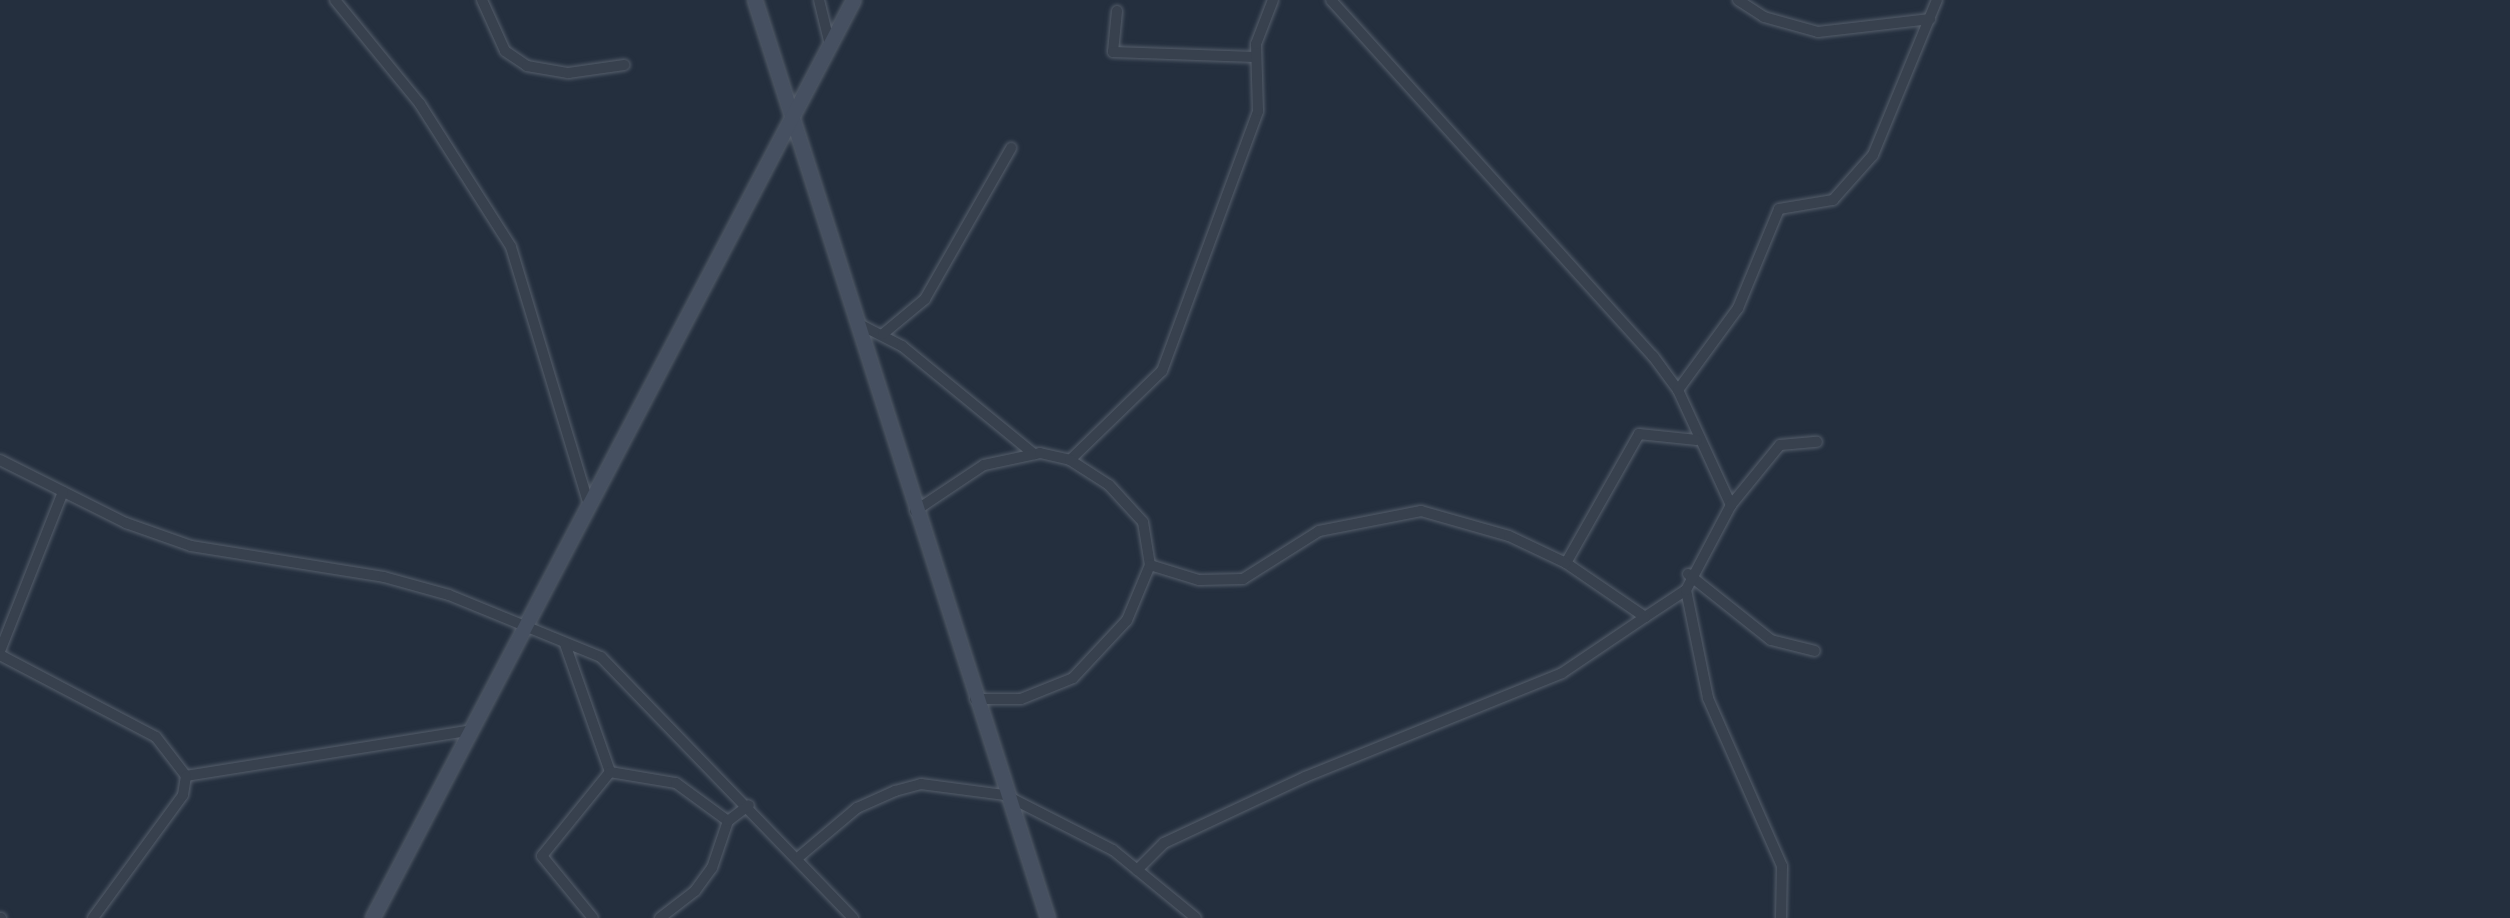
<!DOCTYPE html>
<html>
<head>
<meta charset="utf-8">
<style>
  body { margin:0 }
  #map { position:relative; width:2510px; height:918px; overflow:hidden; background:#242f3e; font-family:Barlow,sans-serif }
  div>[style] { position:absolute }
  .roads { filter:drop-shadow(0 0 2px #565f6c) drop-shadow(0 0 2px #565f6c) }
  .street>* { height:10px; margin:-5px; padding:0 5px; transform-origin:5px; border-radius:5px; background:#38414e }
  .secondary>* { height:14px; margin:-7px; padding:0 7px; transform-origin:7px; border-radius:7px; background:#465061 }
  span { translate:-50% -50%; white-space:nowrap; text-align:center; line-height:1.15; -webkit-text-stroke:6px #1d2633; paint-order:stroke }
</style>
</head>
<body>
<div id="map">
  <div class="roads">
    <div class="street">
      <i style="left:335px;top:0;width:134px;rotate:50.7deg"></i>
      <i style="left:420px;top:104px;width:169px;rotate:57.5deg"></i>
      <i style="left:511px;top:247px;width:263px;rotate:73.2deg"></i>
      <i style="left:482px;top:0;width:56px;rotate:65.7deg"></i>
      <i style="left:505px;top:51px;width:27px;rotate:34deg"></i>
      <i style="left:527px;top:66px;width:42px;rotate:9.7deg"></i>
      <i style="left:568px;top:73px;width:57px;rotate:-8.1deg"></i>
      <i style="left:819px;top:0;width:46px;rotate:76.3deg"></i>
      <i style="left:1331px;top:0;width:480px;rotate:47.9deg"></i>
      <i style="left:1653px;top:356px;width:42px;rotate:53.7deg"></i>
      <i style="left:1678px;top:390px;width:127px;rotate:65.3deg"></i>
      <i style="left:1738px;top:0;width:31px;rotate:33deg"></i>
      <i style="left:1764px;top:17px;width:56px;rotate:15.5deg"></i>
      <i style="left:1818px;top:32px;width:113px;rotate:-6.6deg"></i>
      <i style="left:1117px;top:11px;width:41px;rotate:95.6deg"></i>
      <i style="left:1113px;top:52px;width:142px;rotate:2deg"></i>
      <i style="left:857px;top:323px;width:51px;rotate:27.1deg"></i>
      <i style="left:902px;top:346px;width:171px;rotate:39.3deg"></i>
      <i style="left:883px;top:334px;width:55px;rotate:-39.8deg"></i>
      <i style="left:925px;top:299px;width:174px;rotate:-60.3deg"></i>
      <i style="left:1678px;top:390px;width:102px;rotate:-53.8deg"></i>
      <i style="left:1738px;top:308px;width:107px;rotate:-67.5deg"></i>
      <i style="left:1779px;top:209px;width:55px;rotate:-9.5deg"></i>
      <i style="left:1833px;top:200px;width:60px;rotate:-48.4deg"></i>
      <i style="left:1873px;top:155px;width:168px;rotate:-67.6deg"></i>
      <i style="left:0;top:460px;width:141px;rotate:26.6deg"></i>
      <i style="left:126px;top:523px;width:69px;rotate:19.5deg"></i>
      <i style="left:191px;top:546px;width:195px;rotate:9.1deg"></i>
      <i style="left:384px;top:577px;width:67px;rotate:15.5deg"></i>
      <i style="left:449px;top:595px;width:164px;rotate:22.2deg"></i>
      <i style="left:601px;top:657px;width:363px;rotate:46deg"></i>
      <i style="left:1070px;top:460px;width:128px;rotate:-44.1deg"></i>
      <i style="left:1162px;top:371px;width:277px;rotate:-69.7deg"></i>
      <i style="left:1258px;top:111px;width:67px;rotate:-91.7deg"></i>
      <i style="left:1256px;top:44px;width:47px;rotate:-68.9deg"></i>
      <i style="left:915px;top:511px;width:83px;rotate:-33.7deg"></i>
      <i style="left:984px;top:465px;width:57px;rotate:-12.1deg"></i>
      <i style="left:1040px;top:453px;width:31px;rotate:13deg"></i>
      <i style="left:1070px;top:460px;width:46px;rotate:32.7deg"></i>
      <i style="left:1109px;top:485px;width:50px;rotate:47.4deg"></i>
      <i style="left:1143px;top:522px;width:44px;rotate:80.8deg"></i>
      <i style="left:1688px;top:574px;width:106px;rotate:38.5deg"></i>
      <i style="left:1771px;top:640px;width:45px;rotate:14deg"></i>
      <i style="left:1686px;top:590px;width:49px;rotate:146.6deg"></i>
      <i style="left:1645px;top:617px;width:96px;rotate:-145.6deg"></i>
      <i style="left:1566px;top:563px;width:148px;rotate:-60.5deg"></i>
      <i style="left:1639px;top:434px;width:58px;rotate:5.9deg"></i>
      <i style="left:565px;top:644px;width:136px;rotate:70.6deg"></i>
      <i style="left:610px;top:772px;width:108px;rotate:129deg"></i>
      <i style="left:542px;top:856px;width:80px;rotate:50.6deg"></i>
      <i style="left:0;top:651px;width:171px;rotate:-68.4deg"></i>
      <i style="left:0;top:655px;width:176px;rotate:27.7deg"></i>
      <i style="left:156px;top:737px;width:49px;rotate:52.4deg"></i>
      <i style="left:186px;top:776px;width:284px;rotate:-9.1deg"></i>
      <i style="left:975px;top:699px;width:46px"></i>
      <i style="left:1021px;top:699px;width:56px;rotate:-22deg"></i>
      <i style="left:1073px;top:678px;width:79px;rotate:-47deg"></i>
      <i style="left:1127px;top:620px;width:60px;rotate:-67.3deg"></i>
      <i style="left:1150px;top:565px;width:51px;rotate:17deg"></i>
      <i style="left:1199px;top:580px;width:44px;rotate:-1.3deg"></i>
      <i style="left:1243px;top:579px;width:90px;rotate:-32.3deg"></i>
      <i style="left:1319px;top:531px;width:104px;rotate:-11.1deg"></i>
      <i style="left:1421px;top:511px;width:91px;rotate:15.9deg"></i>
      <i style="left:1509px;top:536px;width:63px;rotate:25.3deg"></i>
      <i style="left:610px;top:772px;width:67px;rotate:9.5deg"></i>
      <i style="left:676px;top:783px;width:64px;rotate:36.2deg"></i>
      <i style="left:800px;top:856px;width:75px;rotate:-40.1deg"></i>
      <i style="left:857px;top:808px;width:42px;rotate:-24.1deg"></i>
      <i style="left:895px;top:791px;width:27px;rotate:-15deg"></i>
      <i style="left:921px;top:784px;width:85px;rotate:7.5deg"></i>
      <i style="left:1005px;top:795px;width:121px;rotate:27deg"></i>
      <i style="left:1113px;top:850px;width:107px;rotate:39.3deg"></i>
      <i style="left:1137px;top:870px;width:38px;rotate:-45deg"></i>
      <i style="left:1164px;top:843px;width:156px;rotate:-25.1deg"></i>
      <i style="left:1305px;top:777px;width:277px;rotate:-22deg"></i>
      <i style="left:1562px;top:673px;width:100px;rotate:-34deg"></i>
      <i style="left:0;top:918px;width:1px"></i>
      <i style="left:93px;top:918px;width:152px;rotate:-53.8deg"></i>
      <i style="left:183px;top:795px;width:19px;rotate:-81deg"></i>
      <i style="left:660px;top:918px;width:44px;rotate:-37.6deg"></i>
      <i style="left:695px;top:891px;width:29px;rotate:-54deg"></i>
      <i style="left:712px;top:868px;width:50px;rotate:-71.2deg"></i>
      <i style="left:728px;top:821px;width:26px;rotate:-37deg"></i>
      <i style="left:1781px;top:918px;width:52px;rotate:-88.9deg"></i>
      <i style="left:1782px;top:866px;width:184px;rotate:-113.8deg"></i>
      <i style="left:1708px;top:698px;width:110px;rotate:-101.5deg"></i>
      <i style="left:1686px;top:590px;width:96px;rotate:-62.1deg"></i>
      <i style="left:1731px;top:505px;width:77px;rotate:-50.8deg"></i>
      <i style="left:1780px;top:445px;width:37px;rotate:-5deg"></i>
    </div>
    <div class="secondary">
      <i style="left:755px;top:0;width:964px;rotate:72.3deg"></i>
      <i style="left:373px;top:918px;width:1036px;rotate:-62.35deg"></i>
    </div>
  </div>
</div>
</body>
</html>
